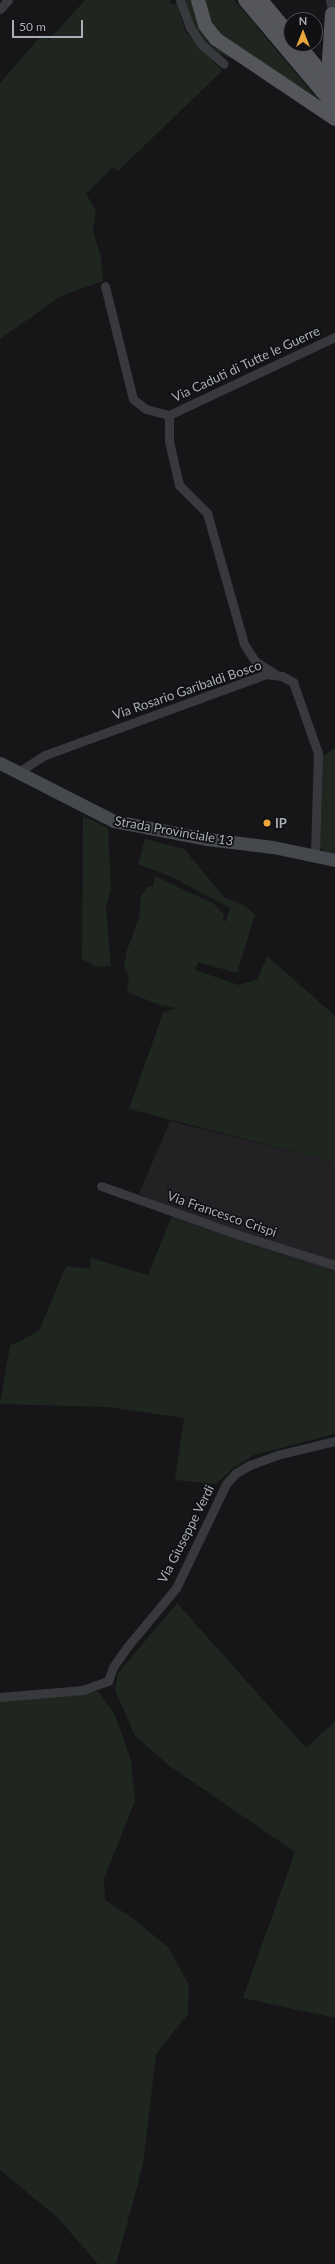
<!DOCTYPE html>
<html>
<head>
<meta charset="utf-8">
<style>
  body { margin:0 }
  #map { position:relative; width:335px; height:2264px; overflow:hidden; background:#161618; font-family:Lato,sans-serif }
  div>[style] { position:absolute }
  .built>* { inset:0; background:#222225 }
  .green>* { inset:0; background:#1e261f }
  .minor>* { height:9px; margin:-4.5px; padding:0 4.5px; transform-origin:4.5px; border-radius:4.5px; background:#37393d }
  .tertiary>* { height:11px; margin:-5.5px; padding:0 5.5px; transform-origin:5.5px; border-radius:5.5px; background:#37393d }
  .secondary>* { height:13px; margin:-6.5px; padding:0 6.5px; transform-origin:6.5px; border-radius:6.5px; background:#45484d }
  .primary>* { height:14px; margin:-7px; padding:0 7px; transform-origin:7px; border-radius:7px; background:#54565c }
  .dots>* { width:11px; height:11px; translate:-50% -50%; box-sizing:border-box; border:2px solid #111113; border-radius:50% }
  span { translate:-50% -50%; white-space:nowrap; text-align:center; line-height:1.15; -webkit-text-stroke:3.5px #111113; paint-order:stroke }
  .street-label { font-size:13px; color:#a9aeb7 }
  .poi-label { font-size:13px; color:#a9aeb7; font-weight:700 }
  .left { translate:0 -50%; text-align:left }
  .north { position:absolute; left:283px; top:12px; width:40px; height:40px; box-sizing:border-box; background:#111113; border:1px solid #4e5055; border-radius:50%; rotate:0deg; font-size:11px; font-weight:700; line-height:16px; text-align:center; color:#a9aeb7 }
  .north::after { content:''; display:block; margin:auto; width:14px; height:18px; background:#eaa63d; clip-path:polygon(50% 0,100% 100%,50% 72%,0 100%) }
  .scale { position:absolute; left:12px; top:20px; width:71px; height:18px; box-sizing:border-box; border:2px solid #a9aeb7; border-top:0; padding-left:5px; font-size:12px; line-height:14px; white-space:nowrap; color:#a9aeb7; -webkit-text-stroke:3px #111113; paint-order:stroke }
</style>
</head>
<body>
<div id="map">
  <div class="built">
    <i style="clip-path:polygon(170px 1121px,335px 1162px,335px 1274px,171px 1218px,175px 1208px,139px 1194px)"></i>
  </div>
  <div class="green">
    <i style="clip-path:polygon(85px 0,170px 0,170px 3px,177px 4px,185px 31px,222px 71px,118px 171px,113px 167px,86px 194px,96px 210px,93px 230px,101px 258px,103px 281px,61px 296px,0 339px,0 83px,42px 35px,49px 40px)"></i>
    <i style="clip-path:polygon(184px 0,194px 0,194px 7px,253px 69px,219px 53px,207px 43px,193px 25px)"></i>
    <i style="clip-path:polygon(202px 0,234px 0,322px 104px,214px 30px)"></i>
    <i style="clip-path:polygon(335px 747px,335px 854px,324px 852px,319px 845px,317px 830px,323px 756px)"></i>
    <i style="clip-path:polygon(83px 816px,108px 828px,111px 889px,106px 906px,111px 966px,96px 967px,82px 959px)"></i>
    <i style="clip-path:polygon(145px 839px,184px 849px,225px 898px,244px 905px,255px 915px,237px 973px,198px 962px,195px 970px,239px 985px,258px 979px,267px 956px,335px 1016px,335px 1162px,129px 1109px,163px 1013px,177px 1008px,160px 1005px,127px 992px,129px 975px,124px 968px,127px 950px,139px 918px,141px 896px,149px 886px,153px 887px,155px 876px,214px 904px,224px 915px,223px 921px,226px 921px,230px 908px,170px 876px,138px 864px)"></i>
    <i style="clip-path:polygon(171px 1218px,335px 1274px,335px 1434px,254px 1455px,232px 1469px,216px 1484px,175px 1480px,184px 1418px,108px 1407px,0 1404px,10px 1346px,39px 1331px,66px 1266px,90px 1269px,91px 1258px,148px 1275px)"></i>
    <i style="clip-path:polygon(177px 1603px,306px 1748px,335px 1721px,335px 2018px,243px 1998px,295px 1852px,171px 1767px,135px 1736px,115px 1690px,118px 1673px)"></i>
    <i style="clip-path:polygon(99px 1692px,115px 1715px,131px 1760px,135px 1801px,104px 1879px,105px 1900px,135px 1920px,168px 1947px,189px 1985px,188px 2014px,156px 2054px,143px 2165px,116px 2264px,98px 2264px,56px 2216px,0 2170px,0 1701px)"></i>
  </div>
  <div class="minor">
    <i style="left:180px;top:0;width:29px;rotate:70deg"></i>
    <i style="left:190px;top:27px;width:20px;rotate:57deg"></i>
    <i style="left:201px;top:44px;width:30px;rotate:41deg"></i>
    <i style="left:0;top:9px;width:12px;rotate:-48deg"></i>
    <i style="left:105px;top:286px;width:116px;rotate:76.1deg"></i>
    <i style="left:133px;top:399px;width:16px;rotate:38deg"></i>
    <i style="left:146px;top:409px;width:24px;rotate:15deg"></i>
    <i style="left:169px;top:415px;width:26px;rotate:90deg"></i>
    <i style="left:169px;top:441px;width:45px;rotate:77.2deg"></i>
    <i style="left:179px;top:485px;width:40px;rotate:45deg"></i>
    <i style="left:207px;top:513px;width:136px;rotate:74.2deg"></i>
    <i style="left:244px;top:644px;width:20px;rotate:57deg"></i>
    <i style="left:255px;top:661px;width:24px;rotate:33deg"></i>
    <i style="left:169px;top:415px;width:183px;rotate:-25.2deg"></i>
    <i style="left:17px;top:773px;width:33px;rotate:-33deg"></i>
    <i style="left:45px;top:755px;width:235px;rotate:-20.1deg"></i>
    <i style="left:266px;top:674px;width:16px;rotate:7deg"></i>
    <i style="left:282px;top:676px;width:13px;rotate:29deg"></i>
    <i style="left:293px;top:682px;width:75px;rotate:70.6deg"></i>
    <i style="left:318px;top:753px;width:101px;rotate:91.7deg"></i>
    <i style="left:101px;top:1186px;width:146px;rotate:19.5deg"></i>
    <i style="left:239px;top:1235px;width:101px;rotate:17.4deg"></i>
    <i style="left:0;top:1697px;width:83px;rotate:-4.8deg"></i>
    <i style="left:83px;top:1690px;width:27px;rotate:-20deg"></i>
    <i style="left:108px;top:1681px;width:15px;rotate:-70deg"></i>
    <i style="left:113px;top:1667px;width:24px;rotate:-55deg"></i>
    <i style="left:127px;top:1647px;width:77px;rotate:-50.3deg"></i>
    <i style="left:176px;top:1588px;width:115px;rotate:-64.3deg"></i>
    <i style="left:226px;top:1484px;width:15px;rotate:-48deg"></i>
    <i style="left:236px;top:1473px;width:16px;rotate:-30deg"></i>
    <i style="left:250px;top:1465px;width:29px;rotate:-20deg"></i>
    <i style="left:277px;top:1455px;width:60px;rotate:-13.6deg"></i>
  </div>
  <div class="tertiary">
    <i style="left:331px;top:0;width:21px;rotate:79deg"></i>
  </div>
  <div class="secondary">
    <i style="left:0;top:763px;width:128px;rotate:27deg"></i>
    <i style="left:114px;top:821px;width:95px;rotate:11deg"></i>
    <i style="left:207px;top:839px;width:66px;rotate:6.9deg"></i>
    <i style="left:273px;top:847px;width:63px;rotate:11.8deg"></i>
  </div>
  <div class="primary">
    <i style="left:198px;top:0;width:26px;rotate:74deg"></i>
    <i style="left:205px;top:25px;width:18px;rotate:52deg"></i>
    <i style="left:216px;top:39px;width:143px;rotate:33.9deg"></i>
    <i style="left:245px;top:0;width:140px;rotate:49.9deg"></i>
    <i style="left:261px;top:0;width:47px;rotate:50.2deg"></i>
    <i style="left:332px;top:14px;width:46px;rotate:93.7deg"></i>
    <i style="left:329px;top:60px;width:18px;rotate:71deg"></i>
    <i style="left:298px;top:44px;width:58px;rotate:50.6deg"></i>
  </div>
  <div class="dots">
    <i style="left:267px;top:823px;background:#eaa63d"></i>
  </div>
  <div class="street-label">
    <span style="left:246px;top:364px;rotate:-25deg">Via Caduti di Tutte le Guerre</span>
    <span style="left:187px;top:690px;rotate:-19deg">Via Rosario Garibaldi Bosco</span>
    <span style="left:174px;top:831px;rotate:10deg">Strada Provinciale 13</span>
    <span style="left:222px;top:1214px;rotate:19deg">Via Francesco Crispi</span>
    <span style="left:186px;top:1534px;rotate:-63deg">Via Giuseppe Verdi</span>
  </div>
  <div class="poi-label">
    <span class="left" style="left:275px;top:823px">IP</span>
  </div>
  <div class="north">N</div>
  <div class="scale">50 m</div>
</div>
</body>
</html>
